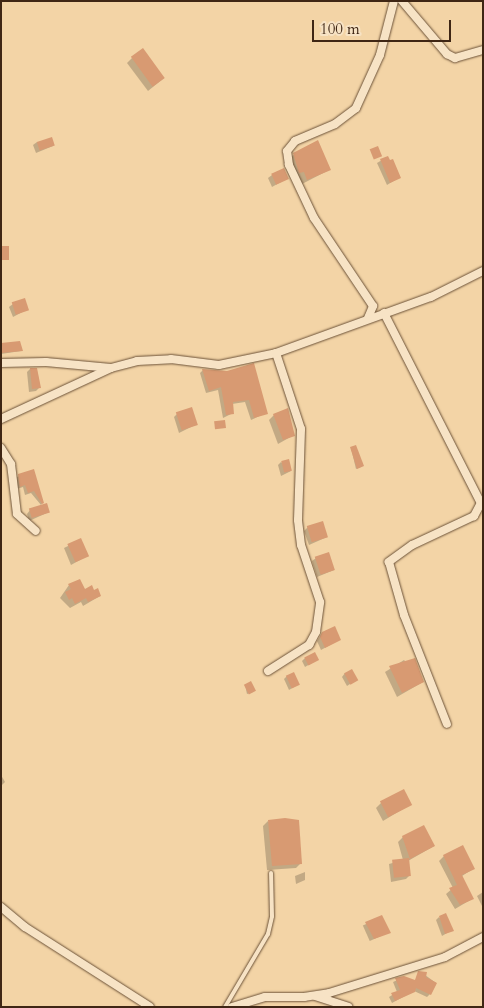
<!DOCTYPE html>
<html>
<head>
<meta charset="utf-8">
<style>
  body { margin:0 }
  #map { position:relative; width:484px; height:1008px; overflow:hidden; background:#f3d4a6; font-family:Cardo,serif }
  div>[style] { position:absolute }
  .shadow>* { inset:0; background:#0003; transform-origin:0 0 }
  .building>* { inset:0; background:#d89a72; transform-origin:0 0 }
  .roads { filter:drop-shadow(0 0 1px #6c5238) drop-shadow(0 0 1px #6c5238) }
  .lane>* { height:4px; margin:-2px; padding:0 2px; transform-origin:2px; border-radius:2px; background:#f7e3c5 }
  .street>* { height:8px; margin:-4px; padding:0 4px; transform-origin:4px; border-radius:4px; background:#f7e3c5 }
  span { translate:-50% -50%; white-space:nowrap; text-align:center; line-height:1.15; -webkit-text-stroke:4px #f7e3c5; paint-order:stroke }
  .frame { position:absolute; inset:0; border:2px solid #3f2614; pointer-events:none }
  .scale { position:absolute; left:312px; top:20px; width:139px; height:22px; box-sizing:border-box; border:2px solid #3f2614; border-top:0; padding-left:6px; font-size:15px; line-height:18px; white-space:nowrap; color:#3f2614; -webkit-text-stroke:4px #f7e3c5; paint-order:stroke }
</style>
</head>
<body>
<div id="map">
  <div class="shadow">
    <i style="clip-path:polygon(132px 58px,164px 78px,148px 91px,127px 63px)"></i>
    <i style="clip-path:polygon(37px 142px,53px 146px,36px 153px,33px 145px)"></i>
    <i style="clip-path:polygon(318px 142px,329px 170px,302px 184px,290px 169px,290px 157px)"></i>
    <i style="clip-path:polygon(387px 157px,400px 177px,387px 185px,377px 163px)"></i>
    <i style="clip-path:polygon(272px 175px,288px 178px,272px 187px,268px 178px)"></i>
    <i style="clip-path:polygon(13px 304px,28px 309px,13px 317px,9px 307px)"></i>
    <i style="clip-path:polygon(1px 344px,21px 351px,1px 354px)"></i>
    <i style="clip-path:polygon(30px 369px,36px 369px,39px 388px,36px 391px,29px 392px,27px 372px)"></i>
    <i style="clip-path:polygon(203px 370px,227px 372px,266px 413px,251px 420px,245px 402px,232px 404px,233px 413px,223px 418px,218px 390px,206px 393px,200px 373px)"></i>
    <i style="clip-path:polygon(177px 414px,197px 424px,179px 433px,174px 417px)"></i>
    <i style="clip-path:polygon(274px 415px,294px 435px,278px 444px,269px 420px)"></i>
    <i style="clip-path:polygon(351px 448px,361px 467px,356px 469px)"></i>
    <i style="clip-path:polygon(281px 462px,291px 471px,281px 476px,278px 465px)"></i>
    <i style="clip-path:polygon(33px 470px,43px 502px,41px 505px,31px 493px,25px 495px,23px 487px,17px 489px,15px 478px)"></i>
    <i style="clip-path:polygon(30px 510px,49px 512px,29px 521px,27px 514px)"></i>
    <i style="clip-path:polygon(308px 527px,327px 537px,309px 545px,304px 531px)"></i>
    <i style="clip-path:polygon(80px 540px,87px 556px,71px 565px,64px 548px)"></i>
    <i style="clip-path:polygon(316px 558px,334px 570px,317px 577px,312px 561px)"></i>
    <i style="clip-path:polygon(69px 585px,93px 591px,100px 596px,83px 606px,81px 602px,70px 608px,60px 598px)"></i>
    <i style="clip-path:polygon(322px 633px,339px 640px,321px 650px,317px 641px)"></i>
    <i style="clip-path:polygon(305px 658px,317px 660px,305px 667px,302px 661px)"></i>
    <i style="clip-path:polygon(404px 660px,423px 682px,397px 697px,385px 672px)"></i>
    <i style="clip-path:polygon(345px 673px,356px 680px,347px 686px,342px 677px)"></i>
    <i style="clip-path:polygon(287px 676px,299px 684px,289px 690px,284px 679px)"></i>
    <i style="clip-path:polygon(245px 685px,253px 692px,247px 694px)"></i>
    <i style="clip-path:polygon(1px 775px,5px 782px,1px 786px)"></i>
    <i style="clip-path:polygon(381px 803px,411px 804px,383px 821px,376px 808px)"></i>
    <i style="clip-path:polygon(268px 821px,301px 863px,296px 868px,267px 870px,263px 826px)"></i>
    <i style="clip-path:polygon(403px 837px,434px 846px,408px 861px,410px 875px,406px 879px,391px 882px,389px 864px,403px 860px,398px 842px)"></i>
    <i style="clip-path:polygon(444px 856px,473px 869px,462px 876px,472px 899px,455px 909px,446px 894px,453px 888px,439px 861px)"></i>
    <i style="clip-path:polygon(305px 872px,305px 880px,296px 884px,295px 876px)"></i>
    <i style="clip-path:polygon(483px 892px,483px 908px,477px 896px)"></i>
    <i style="left:382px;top:917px;width:17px;height:21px;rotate:66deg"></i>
    <i style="clip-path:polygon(439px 917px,452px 930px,442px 936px,436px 920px)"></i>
    <i style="clip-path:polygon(421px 972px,436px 983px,430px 994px,427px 997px,414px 991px,392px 1003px,389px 997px,397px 992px,393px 982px,404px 977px,414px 982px)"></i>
  </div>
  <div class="building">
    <i style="left:143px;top:48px;width:37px;height:15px;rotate:54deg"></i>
    <i style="left:52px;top:137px;width:9px;height:16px;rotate:72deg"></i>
    <i style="clip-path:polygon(318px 140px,331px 170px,307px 180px,304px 172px,299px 173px,293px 153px)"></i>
    <i style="left:378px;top:146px;width:11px;height:9px;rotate:68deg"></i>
    <i style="clip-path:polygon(388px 156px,390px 160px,393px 159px,401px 178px,390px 183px,380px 159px)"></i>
    <i style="left:284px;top:168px;width:12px;height:14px;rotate:66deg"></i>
    <i style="left:1px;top:246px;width:8px;height:14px"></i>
    <i style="left:25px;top:298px;width:13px;height:14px;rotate:72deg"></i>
    <i style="clip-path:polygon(20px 341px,23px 351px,1px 353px,1px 343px)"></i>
    <i style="clip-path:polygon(254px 363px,268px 414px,254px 418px,249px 400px,233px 402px,234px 414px,226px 415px,221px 387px,209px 391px,202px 369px,227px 371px)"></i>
    <i style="clip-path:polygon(30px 368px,37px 368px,41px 388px,32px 389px)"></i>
    <i style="left:192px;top:407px;width:19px;height:17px;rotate:72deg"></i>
    <i style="clip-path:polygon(288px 408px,295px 436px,283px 440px,273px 414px)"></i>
    <i style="left:225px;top:420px;width:8px;height:11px;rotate:83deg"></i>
    <i style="clip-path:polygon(356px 445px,364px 466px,357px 469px,350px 447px)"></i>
    <i style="left:289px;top:459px;width:12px;height:8px;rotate:76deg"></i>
    <i style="clip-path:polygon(34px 469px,44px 503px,42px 504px,34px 491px,28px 493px,25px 485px,20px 487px,19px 483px,18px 474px)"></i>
    <i style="left:47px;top:503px;width:10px;height:19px;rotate:73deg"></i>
    <i style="left:323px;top:521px;width:17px;height:17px;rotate:73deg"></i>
    <i style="left:81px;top:538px;width:20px;height:15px;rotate:66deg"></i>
    <i style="left:329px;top:552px;width:19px;height:15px;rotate:72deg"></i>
    <i style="clip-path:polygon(80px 579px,85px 589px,92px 585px,94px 590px,98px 588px,101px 596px,88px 602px,86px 598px,75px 604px,72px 598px,69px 600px,65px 592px,71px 589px,68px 584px)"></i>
    <i style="clip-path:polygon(335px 626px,341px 640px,325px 648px,320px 637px,322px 632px)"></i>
    <i style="left:315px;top:652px;width:9px;height:12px;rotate:63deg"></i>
    <i style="clip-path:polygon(415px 658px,424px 682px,402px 693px,389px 666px)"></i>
    <i style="left:352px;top:669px;width:13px;height:9px;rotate:61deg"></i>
    <i style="left:294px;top:672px;width:14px;height:9px;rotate:65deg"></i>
    <i style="left:251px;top:681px;width:11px;height:8px;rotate:63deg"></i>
    <i style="left:404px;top:789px;width:18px;height:27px;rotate:63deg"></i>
    <i style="clip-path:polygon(285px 818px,299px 820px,302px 864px,272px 866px,268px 820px)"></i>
    <i style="clip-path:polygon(424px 825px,435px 846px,410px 859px,402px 836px)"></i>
    <i style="clip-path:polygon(463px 845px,475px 869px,462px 875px,474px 899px,460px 905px,449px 888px,457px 885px,443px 855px)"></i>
    <i style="left:409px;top:858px;width:18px;height:17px;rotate:84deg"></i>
    <i style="clip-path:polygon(446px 913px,454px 931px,445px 934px,439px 916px)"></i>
    <i style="clip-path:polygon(382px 915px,391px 933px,374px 939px,365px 922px)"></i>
    <i style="clip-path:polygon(418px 971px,427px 972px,426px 977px,437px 983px,431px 995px,416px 988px,415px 992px,395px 1001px,391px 993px,400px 990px,395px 978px,404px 976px,415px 980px)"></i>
  </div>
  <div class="roads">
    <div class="lane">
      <i style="left:225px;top:1007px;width:85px;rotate:-59.5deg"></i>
      <i style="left:268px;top:934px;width:18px;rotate:-77deg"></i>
      <i style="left:272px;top:916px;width:43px;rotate:-91.3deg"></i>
    </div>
    <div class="street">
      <i style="left:402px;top:1px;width:70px;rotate:49.7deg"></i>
      <i style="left:447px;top:54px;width:9px;rotate:27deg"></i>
      <i style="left:455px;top:58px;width:29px;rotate:-16deg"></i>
      <i style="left:384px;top:313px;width:213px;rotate:63deg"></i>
      <i style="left:481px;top:503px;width:15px;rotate:118deg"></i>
      <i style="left:474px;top:516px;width:68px;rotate:154.9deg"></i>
      <i style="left:412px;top:545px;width:29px;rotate:144deg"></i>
      <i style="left:389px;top:562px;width:55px;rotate:74.2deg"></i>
      <i style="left:404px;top:615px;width:117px;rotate:68.5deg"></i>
      <i style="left:368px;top:318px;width:13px;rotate:-67deg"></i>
      <i style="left:373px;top:306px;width:106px;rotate:-123.8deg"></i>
      <i style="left:314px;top:218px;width:59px;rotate:-115.3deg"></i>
      <i style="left:289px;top:165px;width:14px;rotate:-98deg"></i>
      <i style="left:287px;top:151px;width:13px;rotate:-51deg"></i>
      <i style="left:295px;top:141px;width:43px;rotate:-23deg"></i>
      <i style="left:335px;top:124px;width:26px;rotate:-37deg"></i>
      <i style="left:356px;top:108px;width:58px;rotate:-65.6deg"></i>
      <i style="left:380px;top:55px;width:56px;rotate:-75.5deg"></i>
      <i style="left:1px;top:363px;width:45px;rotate:-1.3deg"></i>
      <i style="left:46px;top:362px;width:65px;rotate:5.3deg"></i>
      <i style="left:1px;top:419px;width:121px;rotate:-24.9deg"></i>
      <i style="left:111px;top:368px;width:27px;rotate:-15deg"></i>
      <i style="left:137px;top:361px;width:34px;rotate:-3deg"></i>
      <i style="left:171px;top:359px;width:48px;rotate:7.1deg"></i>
      <i style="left:219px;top:365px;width:58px;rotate:-11.9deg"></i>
      <i style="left:276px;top:353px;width:165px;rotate:-19.9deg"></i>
      <i style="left:431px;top:297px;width:58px;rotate:-26.6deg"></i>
      <i style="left:1px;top:448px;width:19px;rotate:58deg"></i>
      <i style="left:11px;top:464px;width:50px;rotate:83.2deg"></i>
      <i style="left:17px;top:514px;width:25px;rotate:42deg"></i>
      <i style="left:268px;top:671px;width:49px;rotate:-32.4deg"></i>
      <i style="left:309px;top:645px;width:15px;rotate:-62deg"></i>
      <i style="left:316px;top:632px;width:30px;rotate:-82deg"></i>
      <i style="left:320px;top:602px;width:60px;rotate:-108.4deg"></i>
      <i style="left:301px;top:545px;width:25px;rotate:-97deg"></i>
      <i style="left:298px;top:520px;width:91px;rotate:-88.1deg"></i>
      <i style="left:301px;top:429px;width:80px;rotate:-108.2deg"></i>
      <i style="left:1px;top:907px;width:31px;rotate:40deg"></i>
      <i style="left:25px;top:927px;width:148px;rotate:32.6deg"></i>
      <i style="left:315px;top:996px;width:35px;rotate:18deg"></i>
      <i style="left:232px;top:1007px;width:34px;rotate:-17deg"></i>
      <i style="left:265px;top:997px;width:39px"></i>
      <i style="left:304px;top:997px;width:25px;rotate:-9deg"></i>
      <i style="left:329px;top:993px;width:121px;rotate:-17.2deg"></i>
      <i style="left:445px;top:957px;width:43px;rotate:-27.8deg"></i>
    </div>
  </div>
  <div class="frame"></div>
  <div class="scale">100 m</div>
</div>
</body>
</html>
